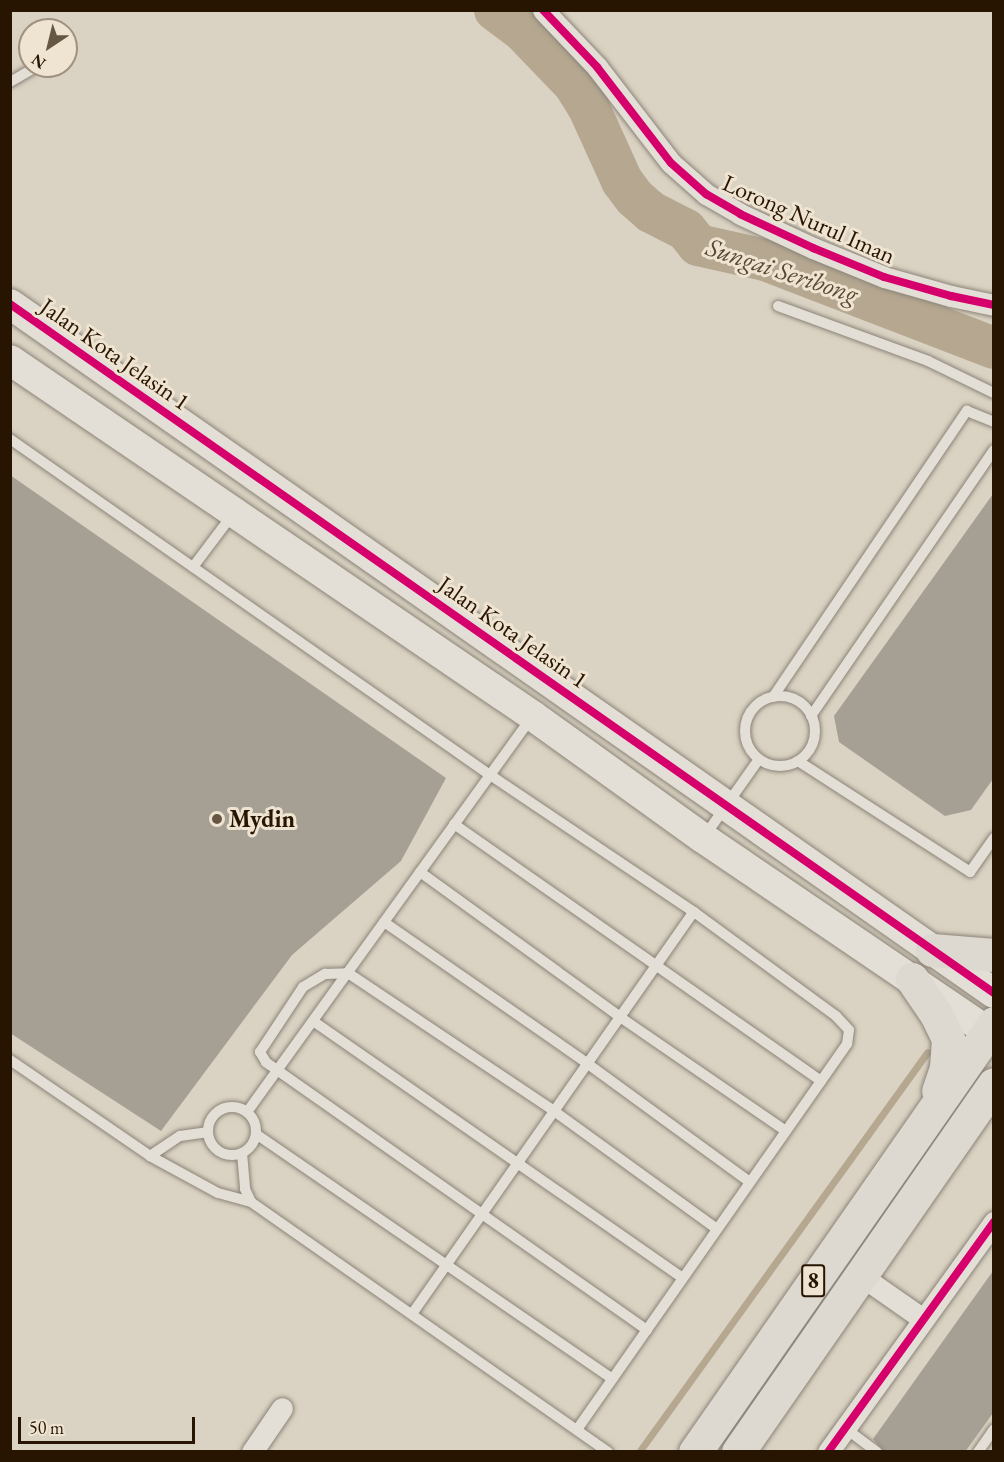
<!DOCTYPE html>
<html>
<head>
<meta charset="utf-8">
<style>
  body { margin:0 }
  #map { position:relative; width:1004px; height:1462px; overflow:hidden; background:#dad2c2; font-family:"EB Garamond",serif }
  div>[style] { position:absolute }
  .stream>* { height:7px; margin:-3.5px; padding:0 3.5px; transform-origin:3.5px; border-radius:3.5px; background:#b5a790 }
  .river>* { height:42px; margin:-21px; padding:0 21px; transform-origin:21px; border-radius:21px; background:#b5a790 }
  .building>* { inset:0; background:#a69f94 }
  .roads { filter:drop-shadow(0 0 2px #8b8478) drop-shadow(0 0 2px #8b8478) }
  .lane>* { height:10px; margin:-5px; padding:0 5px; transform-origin:5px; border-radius:5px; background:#e3dfd6 }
  .lane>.ring { margin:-5px; padding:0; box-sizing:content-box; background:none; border:10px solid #e3dfd6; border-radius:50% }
  .street>* { height:21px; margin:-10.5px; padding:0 10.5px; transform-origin:10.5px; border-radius:10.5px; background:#e3dfd6 }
  .secondary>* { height:30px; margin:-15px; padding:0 15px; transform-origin:15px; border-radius:15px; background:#e3dfd6 }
  .primary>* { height:33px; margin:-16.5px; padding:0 16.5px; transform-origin:16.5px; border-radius:16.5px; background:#ded9d0 }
  .cycleway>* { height:8px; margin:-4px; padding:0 4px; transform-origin:4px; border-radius:4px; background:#d6006c }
  .dots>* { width:16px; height:16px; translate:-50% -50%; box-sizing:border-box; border:3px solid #eee4d1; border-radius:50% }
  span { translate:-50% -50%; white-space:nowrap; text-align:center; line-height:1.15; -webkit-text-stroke:6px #eee4d1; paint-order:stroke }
  .shield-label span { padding:2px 4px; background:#eee4d1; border:2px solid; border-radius:4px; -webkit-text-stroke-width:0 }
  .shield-label { font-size:22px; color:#281501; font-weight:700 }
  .street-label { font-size:24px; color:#281501 }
  .poi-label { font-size:24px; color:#281501; font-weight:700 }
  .left { translate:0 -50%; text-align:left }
  .water-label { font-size:26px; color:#5a4831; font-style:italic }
  .frame { position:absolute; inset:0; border:12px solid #281501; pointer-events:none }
  .north { position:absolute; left:18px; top:18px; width:60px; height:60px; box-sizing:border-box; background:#eee4d1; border:2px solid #9f917e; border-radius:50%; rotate:215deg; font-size:16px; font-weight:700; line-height:24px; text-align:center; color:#281501 }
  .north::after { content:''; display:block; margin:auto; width:21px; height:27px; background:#665745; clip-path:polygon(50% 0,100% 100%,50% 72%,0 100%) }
  .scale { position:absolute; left:18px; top:1417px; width:177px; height:27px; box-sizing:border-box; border:3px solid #281501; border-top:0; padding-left:8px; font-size:18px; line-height:21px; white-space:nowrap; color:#281501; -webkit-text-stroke:4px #eee4d1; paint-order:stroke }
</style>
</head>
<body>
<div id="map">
  <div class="stream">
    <i style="left:639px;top:1452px;width:493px;rotate:-54.2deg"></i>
  </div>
  <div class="river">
    <i style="left:495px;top:10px;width:35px;rotate:37deg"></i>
    <i style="left:523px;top:31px;width:74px;rotate:46.1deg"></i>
    <i style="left:574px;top:84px;width:26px;rotate:58deg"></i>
    <i style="left:588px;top:106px;width:82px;rotate:65.6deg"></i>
    <i style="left:622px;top:181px;width:21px;rotate:53deg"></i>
    <i style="left:635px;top:198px;width:21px;rotate:41deg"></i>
    <i style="left:651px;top:212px;width:39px;rotate:27deg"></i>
    <i style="left:686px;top:230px;width:19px;rotate:51deg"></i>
    <i style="left:698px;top:245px;width:69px;rotate:12.6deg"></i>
    <i style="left:765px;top:260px;width:245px;rotate:21deg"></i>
  </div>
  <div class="building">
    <i style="clip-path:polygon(10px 475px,446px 778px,401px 861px,292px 955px,161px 1131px,10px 1033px)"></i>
    <i style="clip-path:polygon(993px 494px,993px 779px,971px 810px,945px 816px,839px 742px,834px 716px)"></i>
    <i style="clip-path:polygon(993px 1271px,993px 1413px,965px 1452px,884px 1452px,873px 1439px)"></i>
  </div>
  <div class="roads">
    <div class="lane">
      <i style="left:10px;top:82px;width:32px;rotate:-30deg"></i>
      <i style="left:778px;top:306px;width:160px;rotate:20.1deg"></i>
      <i style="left:928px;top:361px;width:73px;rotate:25.9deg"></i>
      <i style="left:10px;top:439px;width:586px;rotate:34.99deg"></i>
      <i style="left:490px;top:775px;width:246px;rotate:33.9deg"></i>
      <i style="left:694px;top:912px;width:176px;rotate:36.2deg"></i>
      <i style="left:836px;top:1016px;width:19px;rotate:47deg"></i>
      <i style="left:849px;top:1030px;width:14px;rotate:98deg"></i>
      <i style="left:847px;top:1044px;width:471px;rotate:125deg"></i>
      <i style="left:193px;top:567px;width:66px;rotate:-53deg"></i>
      <i class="ring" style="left:745px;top:696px;width:60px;height:60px"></i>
      <i style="left:773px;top:697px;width:346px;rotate:-55.9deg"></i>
      <i style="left:967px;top:411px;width:29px;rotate:22deg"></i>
      <i style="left:811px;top:716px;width:323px;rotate:-55.5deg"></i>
      <i style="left:798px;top:761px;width:205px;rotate:32.8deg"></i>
      <i style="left:970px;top:872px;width:42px;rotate:-54.8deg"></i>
      <i style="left:454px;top:824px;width:448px;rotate:35deg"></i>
      <i style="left:704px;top:837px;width:95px;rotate:-54.8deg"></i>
      <i style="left:420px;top:872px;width:247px;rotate:35.9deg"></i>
      <i style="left:620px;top:1017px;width:201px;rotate:34.5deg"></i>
      <i style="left:384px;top:922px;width:249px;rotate:34.8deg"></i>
      <i style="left:588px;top:1064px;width:200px;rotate:36.1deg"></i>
      <i style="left:313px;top:1021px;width:450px;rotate:34.8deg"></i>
      <i style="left:10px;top:1060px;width:170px;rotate:34.4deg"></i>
      <i style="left:150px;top:1156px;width:77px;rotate:28.6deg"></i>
      <i style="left:218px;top:1193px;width:34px;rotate:15deg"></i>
      <i style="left:251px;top:1202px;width:436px;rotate:35deg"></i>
      <i class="ring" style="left:208px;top:1107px;width:38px;height:38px"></i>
      <i style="left:247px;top:1112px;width:486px;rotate:-54.2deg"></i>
      <i style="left:256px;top:1134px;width:432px;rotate:34.5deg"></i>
      <i style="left:242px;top:1153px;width:36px;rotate:85deg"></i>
      <i style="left:245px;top:1189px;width:14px;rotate:65deg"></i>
      <i style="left:150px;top:1156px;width:36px;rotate:-34deg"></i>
      <i style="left:180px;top:1136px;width:27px;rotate:-8deg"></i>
      <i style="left:412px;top:1314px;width:491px;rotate:-55deg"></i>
      <i style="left:647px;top:1330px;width:466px;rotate:-144.9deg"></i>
      <i style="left:266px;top:1062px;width:12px;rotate:-121deg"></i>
      <i style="left:260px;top:1052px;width:78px;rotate:-56.5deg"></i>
      <i style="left:303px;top:987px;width:26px;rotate:-31deg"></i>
      <i style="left:325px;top:974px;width:23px;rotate:-2deg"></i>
      <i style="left:348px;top:973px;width:248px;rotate:33.8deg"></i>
      <i style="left:554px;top:1111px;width:201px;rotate:35.9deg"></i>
      <i style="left:845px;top:1428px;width:40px;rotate:37deg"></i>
      <i style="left:978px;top:1452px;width:28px;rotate:-55deg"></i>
    </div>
    <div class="street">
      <i style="left:543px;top:10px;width:79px;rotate:46.5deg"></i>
      <i style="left:597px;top:67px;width:121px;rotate:52.4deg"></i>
      <i style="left:671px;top:163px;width:47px;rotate:41.5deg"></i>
      <i style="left:706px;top:194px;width:39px;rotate:30deg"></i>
      <i style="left:740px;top:214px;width:81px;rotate:25deg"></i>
      <i style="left:813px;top:248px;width:77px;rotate:22.2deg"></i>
      <i style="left:884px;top:277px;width:70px;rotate:15.8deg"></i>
      <i style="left:951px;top:296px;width:44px;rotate:11.8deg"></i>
      <i style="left:860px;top:1275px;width:77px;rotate:34.9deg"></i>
      <i style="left:252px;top:1452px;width:53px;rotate:-55.7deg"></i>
      <i style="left:828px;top:1452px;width:284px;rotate:-54.2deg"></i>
    </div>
    <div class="secondary">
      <i style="left:10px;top:304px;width:1201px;rotate:35deg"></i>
      <i style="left:10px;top:360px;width:633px;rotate:34.24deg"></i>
      <i style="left:533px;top:716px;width:209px;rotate:35.7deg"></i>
      <i style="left:703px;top:838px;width:352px;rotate:34.2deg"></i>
    </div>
    <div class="primary">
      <i style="left:932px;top:950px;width:62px;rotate:4.6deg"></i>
      <i style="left:912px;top:979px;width:42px;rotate:55.6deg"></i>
      <i style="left:936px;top:1014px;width:28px;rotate:64deg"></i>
      <i style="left:948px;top:1039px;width:29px;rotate:94deg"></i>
      <i style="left:946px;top:1068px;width:24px;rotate:109deg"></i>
      <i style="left:695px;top:1452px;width:523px;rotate:-55.12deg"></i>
      <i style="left:738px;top:1452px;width:448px;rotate:-55.2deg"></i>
    </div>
  </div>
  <div class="cycleway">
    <i style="left:543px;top:10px;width:79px;rotate:46.5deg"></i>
    <i style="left:597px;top:67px;width:121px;rotate:52.4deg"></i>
    <i style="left:671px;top:163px;width:47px;rotate:41.5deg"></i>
    <i style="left:706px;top:194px;width:39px;rotate:30deg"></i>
    <i style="left:740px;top:214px;width:81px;rotate:25deg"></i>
    <i style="left:813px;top:248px;width:77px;rotate:22.2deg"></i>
    <i style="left:884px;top:277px;width:70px;rotate:15.8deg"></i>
    <i style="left:951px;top:296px;width:44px;rotate:11.8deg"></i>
    <i style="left:10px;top:304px;width:1201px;rotate:35deg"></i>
    <i style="left:828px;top:1452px;width:284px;rotate:-54.2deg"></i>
  </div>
  <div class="dots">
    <i style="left:217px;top:819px;background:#665745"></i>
  </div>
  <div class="shield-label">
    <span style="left:813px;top:1281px">8</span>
  </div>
  <div class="street-label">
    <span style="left:809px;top:219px;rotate:24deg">Lorong Nurul Iman</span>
    <span style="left:115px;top:354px;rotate:35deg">Jalan Kota Jelasin 1</span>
    <span style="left:513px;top:632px;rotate:35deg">Jalan Kota Jelasin 1</span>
  </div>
  <div class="poi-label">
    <span class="left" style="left:229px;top:819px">Mydin</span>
  </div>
  <div class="water-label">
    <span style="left:782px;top:271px;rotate:18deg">Sungai Seribong</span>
  </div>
  <div class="frame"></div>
  <div class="north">N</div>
  <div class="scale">50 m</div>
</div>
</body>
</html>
